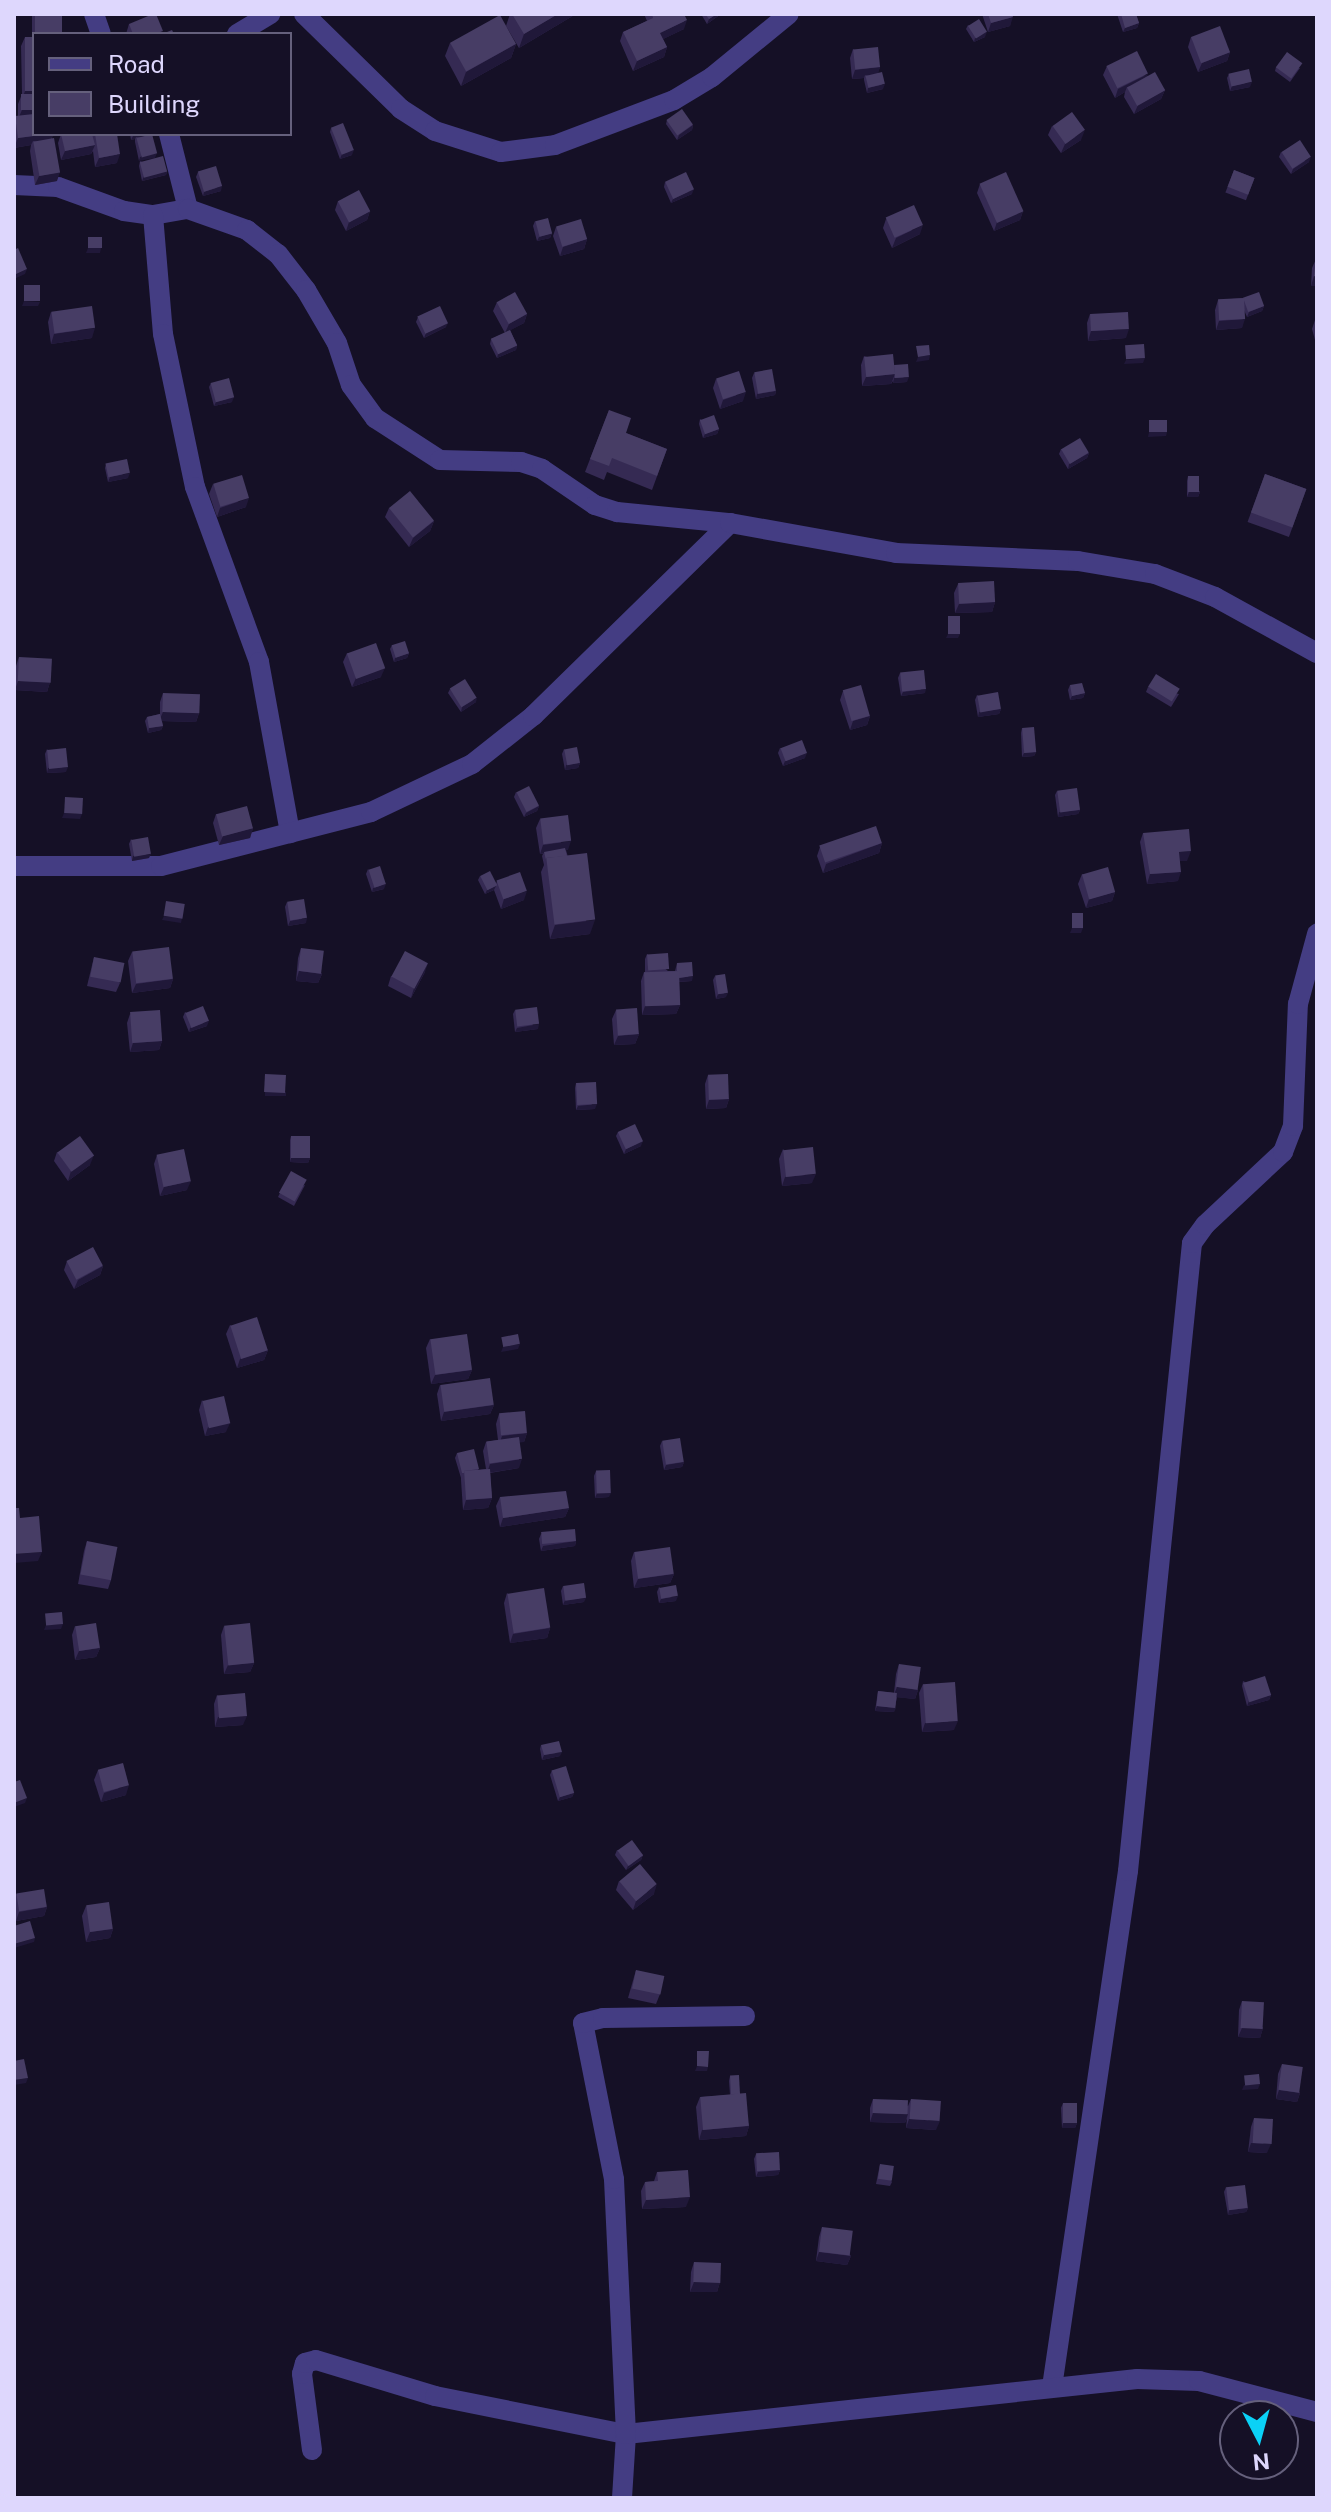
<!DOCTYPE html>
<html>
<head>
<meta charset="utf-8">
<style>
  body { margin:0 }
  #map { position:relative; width:1331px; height:2512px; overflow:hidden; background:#151026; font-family:"Public Sans",sans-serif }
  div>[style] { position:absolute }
  .minor>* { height:20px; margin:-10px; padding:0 10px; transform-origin:10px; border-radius:10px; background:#443d83 }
  .wall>* { inset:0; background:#352a53; transform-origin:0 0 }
  .shaded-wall>* { inset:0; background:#201839; transform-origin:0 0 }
  .building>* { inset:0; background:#473d65; transform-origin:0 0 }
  span { translate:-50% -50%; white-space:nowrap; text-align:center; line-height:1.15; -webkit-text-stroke:8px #151026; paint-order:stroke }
  .frame { position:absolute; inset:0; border:16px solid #ded7fd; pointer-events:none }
  .legend { position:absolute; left:32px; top:32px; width:260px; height:104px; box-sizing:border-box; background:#151026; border:2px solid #65607c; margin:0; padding:10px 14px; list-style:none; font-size:24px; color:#ded7fd }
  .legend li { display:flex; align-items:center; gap:16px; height:40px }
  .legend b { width:40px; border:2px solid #65607c }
  .north { position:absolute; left:1219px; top:2400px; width:80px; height:80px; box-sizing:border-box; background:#151026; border:2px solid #65607c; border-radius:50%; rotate:174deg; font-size:22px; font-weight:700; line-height:32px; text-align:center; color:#ded7fd }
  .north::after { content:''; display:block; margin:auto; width:28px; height:36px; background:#0bd1f6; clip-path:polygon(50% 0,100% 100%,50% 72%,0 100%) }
</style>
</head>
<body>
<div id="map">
  <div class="minor">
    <i style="left:94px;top:14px;width:21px;rotate:71deg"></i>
    <i style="left:304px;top:14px;width:136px;rotate:44.4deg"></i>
    <i style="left:401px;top:109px;width:40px;rotate:32.9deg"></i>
    <i style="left:435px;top:131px;width:69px;rotate:17.7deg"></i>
    <i style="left:501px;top:152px;width:54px;rotate:-7.4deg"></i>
    <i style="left:555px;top:145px;width:127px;rotate:-20.7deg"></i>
    <i style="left:674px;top:100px;width:44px;rotate:-31.2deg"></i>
    <i style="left:712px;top:77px;width:99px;rotate:-39.3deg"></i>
    <i style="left:237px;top:34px;width:39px;rotate:-31deg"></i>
    <i style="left:169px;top:134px;width:77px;rotate:75.8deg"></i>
    <i style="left:14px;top:185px;width:44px;rotate:2.6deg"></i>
    <i style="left:58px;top:187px;width:70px;rotate:20deg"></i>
    <i style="left:124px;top:211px;width:29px;rotate:8deg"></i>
    <i style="left:153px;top:215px;width:36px;rotate:-10deg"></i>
    <i style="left:188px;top:209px;width:63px;rotate:19.6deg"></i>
    <i style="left:247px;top:230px;width:39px;rotate:38deg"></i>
    <i style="left:278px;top:254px;width:46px;rotate:52.1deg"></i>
    <i style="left:306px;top:290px;width:61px;rotate:59.7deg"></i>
    <i style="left:337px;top:343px;width:44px;rotate:71.6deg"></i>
    <i style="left:351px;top:385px;width:41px;rotate:54deg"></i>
    <i style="left:375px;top:418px;width:77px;rotate:32.9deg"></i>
    <i style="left:440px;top:460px;width:81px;rotate:1.4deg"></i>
    <i style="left:521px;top:462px;width:22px;rotate:18deg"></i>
    <i style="left:542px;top:469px;width:64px;rotate:34.2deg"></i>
    <i style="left:595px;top:505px;width:23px;rotate:18deg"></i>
    <i style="left:617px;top:512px;width:114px;rotate:5.6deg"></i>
    <i style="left:153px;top:215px;width:119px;rotate:85.2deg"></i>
    <i style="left:163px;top:334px;width:156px;rotate:78.2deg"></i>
    <i style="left:195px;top:487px;width:186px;rotate:69.9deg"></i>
    <i style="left:259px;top:662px;width:174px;rotate:79.7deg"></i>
    <i style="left:14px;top:866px;width:147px"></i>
    <i style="left:161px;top:866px;width:217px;rotate:-14.4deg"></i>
    <i style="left:371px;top:812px;width:112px;rotate:-25.4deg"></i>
    <i style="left:472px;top:764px;width:78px;rotate:-38.2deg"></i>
    <i style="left:533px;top:716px;width:276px;rotate:-44.4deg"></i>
    <i style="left:730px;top:523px;width:169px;rotate:10.2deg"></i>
    <i style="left:896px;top:553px;width:182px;rotate:2.5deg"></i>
    <i style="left:1078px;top:561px;width:78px;rotate:9.6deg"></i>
    <i style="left:1155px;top:574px;width:64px;rotate:21deg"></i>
    <i style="left:1215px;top:597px;width:116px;rotate:28.8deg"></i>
    <i style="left:1052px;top:2387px;width:522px;rotate:-81.62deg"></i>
    <i style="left:1128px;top:1871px;width:631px;rotate:-84.18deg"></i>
    <i style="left:1192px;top:1243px;width:22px;rotate:-54deg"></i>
    <i style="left:1205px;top:1225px;width:107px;rotate:-43.1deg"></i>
    <i style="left:1283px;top:1152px;width:28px;rotate:-69deg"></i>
    <i style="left:1293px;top:1126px;width:122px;rotate:-87.7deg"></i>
    <i style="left:1298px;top:1004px;width:73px;rotate:-74.8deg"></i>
    <i style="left:312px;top:2450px;width:77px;rotate:-97.5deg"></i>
    <i style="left:302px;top:2374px;width:11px;rotate:-75deg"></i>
    <i style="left:305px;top:2363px;width:11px;rotate:-15deg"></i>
    <i style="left:316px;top:2360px;width:124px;rotate:16.8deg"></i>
    <i style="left:435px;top:2396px;width:195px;rotate:11.3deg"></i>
    <i style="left:626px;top:2434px;width:514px;rotate:-6.14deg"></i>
    <i style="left:1137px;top:2379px;width:62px;rotate:1.8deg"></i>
    <i style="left:1199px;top:2381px;width:122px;rotate:14.7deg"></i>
    <i style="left:622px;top:2498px;width:64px;rotate:-86.4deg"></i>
    <i style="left:626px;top:2434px;width:255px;rotate:-92.7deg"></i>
    <i style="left:614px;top:2179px;width:159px;rotate:-101.2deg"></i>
    <i style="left:583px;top:2023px;width:21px;rotate:-14deg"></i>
    <i style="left:603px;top:2018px;width:142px;rotate:-0.8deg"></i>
  </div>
  <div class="wall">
    <i style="clip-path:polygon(32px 14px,62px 14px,62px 34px,34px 34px,34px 134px,53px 134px,52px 138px,57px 181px,35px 185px,30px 151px,31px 145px,14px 148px,14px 118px,15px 116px,18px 116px,18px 104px,22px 94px,21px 46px,25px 37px,32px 37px)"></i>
    <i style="clip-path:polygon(510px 14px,576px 14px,519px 48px,506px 26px)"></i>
    <i style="clip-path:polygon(644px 14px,684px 14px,684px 29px,663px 39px,667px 47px,664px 57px,633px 71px,620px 41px,623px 32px,647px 21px)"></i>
    <i style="clip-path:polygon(701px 14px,721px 14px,707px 24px)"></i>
    <i style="clip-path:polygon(982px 14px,1012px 14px,1010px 26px,988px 32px)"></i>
    <i style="clip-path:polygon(1117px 14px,1136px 14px,1139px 23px,1137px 28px,1123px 32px)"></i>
    <i style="clip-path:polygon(129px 24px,162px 34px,126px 34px)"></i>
    <i style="clip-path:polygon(968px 25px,985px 37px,974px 42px,966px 29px)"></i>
    <i style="clip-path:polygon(1191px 37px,1230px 52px,1227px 61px,1198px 72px,1188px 47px)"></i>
    <i style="clip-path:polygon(450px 43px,516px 44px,511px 58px,461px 86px,445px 56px)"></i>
    <i style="clip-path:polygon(853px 49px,880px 67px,878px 72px,883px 89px,867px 93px,864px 80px,864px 78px,852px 79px,850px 58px)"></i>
    <i style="clip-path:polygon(1107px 66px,1147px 76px,1165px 90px,1161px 99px,1134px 114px,1124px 97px,1125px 92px,1115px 98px,1103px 75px)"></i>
    <i style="clip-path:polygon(1276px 67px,1300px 68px,1290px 82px,1275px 71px)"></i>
    <i style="clip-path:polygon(1229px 74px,1250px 87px,1230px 91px,1227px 78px)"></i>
    <i style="clip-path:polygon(667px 120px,693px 125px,692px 130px,677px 140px,666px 124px)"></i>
    <i style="clip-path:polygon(1052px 126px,1081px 140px,1061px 153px,1048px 135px)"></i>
    <i style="clip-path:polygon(331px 128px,352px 155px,340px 159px,330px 132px)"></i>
    <i style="clip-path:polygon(61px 134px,117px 134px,117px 163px,95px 167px,93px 151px,91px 154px,61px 160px,58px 143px)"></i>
    <i style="clip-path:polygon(130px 134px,152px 134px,139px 161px,135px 142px,135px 139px,131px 140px)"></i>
    <i style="clip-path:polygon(1281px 152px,1309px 162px,1291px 174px,1279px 157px)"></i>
    <i style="clip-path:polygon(140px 161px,167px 171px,166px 175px,142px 181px,139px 166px)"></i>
    <i style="left:1234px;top:170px;width:22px;height:24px;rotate:21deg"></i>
    <i style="clip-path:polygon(198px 172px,221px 191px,203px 196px,196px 177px)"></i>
    <i style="clip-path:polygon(665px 182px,692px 194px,671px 203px,664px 187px)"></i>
    <i style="clip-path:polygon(980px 184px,1023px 211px,1020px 220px,994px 231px,977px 193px)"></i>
    <i style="clip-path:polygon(338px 201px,370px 211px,367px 220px,346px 231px,335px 210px)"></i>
    <i style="clip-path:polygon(886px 219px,920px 234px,892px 248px,883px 228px)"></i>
    <i style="clip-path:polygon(535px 221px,552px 233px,550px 238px,537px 241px,533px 226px)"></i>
    <i style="clip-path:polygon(556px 227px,587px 239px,584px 249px,560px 256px,553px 236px)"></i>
    <i style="clip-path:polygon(1316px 259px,1317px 259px,1317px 286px,1311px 286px,1312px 268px)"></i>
    <i style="clip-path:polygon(1244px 298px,1264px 306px,1262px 311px,1247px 317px,1244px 310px,1242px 328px,1216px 330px,1215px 310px,1218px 300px)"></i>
    <i style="clip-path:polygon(497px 302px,527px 314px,524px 323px,510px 330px,517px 345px,516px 350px,497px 358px,490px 344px,491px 339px,505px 333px,493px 311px)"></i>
    <i style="clip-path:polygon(51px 312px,92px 338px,51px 344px,48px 322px)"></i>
    <i style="clip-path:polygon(1090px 314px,1126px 338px,1088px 341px,1087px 323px)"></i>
    <i style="clip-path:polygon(418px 317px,446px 327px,424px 338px,416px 322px)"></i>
    <i style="clip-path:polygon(1317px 319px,1317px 347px,1312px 329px,1315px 320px)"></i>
    <i style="clip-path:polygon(864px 356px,894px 365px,907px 382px,893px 383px,893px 381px,891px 384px,862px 386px,861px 365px)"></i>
    <i style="clip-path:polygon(754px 373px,776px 391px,775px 395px,756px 399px,752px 378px)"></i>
    <i style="clip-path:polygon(716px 379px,743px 401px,720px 409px,713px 388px)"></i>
    <i style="clip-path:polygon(211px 383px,232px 402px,214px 406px,209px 387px)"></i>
    <i style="clip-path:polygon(609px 410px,626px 433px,667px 449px,652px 490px,607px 472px,604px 480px,585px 472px)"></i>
    <i style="clip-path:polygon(700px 419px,719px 429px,717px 434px,703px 438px,699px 424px)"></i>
    <i style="clip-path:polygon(1061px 449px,1089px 453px,1087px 458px,1068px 469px,1059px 454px)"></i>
    <i style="clip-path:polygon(106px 464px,128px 478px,108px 482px,105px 468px)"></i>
    <i style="left:1265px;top:474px;width:44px;height:51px;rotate:20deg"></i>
    <i style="clip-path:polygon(1188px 476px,1200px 492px,1198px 497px,1187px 497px,1187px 481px)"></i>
    <i style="clip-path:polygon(213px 484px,246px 507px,217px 517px,209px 494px)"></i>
    <i style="clip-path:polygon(389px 508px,434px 521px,430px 531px,409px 547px,385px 517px)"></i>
    <i style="clip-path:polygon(958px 584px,995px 602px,992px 612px,955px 613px,954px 593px)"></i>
    <i style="clip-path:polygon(392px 645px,409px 653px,407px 658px,394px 662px,390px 649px)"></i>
    <i style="clip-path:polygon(347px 653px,381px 677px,352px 687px,343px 662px)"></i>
    <i style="clip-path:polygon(19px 657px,50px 682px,47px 692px,15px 690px,16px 666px)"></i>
    <i style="clip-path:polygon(900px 673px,925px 693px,901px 696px,898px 678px)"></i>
    <i style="clip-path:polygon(1070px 685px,1085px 693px,1083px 698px,1070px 700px,1068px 690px)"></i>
    <i style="clip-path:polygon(1148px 687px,1179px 694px,1171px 707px,1146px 692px)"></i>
    <i style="clip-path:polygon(450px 689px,476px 702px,461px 712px,448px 693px)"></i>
    <i style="clip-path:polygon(843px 691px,870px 716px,867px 725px,850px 730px,840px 700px)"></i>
    <i style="clip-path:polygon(163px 693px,199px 713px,196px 722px,162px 721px,163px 726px,161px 730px,148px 733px,145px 721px,147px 717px,160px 714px,160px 702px)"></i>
    <i style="clip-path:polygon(977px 695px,1001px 709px,999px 714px,978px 717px,975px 700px)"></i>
    <i style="clip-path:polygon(1022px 728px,1036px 752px,1034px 756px,1022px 757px,1021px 733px)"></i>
    <i style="clip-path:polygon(780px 748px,805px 758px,783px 766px,778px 753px)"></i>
    <i style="clip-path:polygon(47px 749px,66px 772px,47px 773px,45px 754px)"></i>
    <i style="clip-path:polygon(564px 749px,580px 763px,578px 768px,565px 770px,562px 754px)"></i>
    <i style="clip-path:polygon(1057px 791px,1080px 810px,1078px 814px,1058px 817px,1055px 795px)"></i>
    <i style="clip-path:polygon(516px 792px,539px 806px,537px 811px,524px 817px,514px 797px)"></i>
    <i style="clip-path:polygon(216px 814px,253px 828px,250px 838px,219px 845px,213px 823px)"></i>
    <i style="clip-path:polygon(540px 819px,568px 850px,566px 850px,590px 934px,550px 939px,541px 872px,544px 865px,542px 856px,543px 854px,540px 854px,536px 828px)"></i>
    <i style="clip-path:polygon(1143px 833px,1187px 861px,1180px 861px,1178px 881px,1147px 884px,1140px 842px)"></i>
    <i style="clip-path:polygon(131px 839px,149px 858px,132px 861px,129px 844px)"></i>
    <i style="clip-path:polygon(882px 843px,879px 853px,823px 873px,817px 856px,820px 847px)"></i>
    <i style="clip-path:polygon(368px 869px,384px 889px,372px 892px,366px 874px)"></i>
    <i style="clip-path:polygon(1082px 874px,1115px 892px,1112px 901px,1086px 908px,1078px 884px)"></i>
    <i style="clip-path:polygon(480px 876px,496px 884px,497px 881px,524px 900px,501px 909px,494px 890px,485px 894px,478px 880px)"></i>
    <i style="clip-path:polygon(287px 902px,306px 923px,288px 926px,285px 907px)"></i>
    <i style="clip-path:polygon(301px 948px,322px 974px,318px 983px,296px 981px,298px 958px)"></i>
    <i style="clip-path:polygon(132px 952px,173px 979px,170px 988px,132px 993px,128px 961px)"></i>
    <i style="clip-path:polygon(647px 954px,668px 971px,675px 971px,677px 963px,692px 981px,679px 982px,680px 1005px,676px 1014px,642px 1015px,641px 981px,644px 972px,645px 972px,645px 959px)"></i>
    <i style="clip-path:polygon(94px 957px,120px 983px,116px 992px,87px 986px)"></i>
    <i style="clip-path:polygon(425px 972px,411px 998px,388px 986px,391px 976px)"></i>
    <i style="clip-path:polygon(715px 976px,726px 997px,716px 999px,713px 980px)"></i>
    <i style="clip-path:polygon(515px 1010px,538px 1029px,515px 1032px,513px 1014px)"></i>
    <i style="clip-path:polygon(616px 1010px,639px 1034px,635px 1044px,614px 1045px,612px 1019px)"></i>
    <i style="clip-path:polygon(185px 1012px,207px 1026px,189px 1032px,183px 1017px)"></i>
    <i style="clip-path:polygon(130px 1014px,162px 1041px,159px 1050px,130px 1052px,127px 1023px)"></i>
    <i style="clip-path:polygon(708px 1075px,729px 1099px,726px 1108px,706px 1109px,705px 1084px)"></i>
    <i style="clip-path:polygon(576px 1083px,595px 1109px,576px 1110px,575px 1088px)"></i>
    <i style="clip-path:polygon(618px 1132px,641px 1146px,624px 1154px,616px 1136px)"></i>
    <i style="clip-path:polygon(291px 1136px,310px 1158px,308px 1163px,290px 1162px,290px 1140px)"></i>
    <i style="clip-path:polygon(783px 1149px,812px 1183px,782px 1186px,779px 1159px)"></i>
    <i style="clip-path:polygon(57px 1152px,90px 1165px,68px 1181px,54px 1161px)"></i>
    <i style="clip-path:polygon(157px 1155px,187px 1190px,160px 1196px,154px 1164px)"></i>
    <i style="clip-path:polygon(305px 1185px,294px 1206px,278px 1197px,280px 1193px)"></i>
    <i style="clip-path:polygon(67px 1261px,103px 1266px,100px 1275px,74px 1289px,64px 1270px)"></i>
    <i style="clip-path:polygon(230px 1325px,268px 1350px,264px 1360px,237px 1368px,226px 1334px)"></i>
    <i style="clip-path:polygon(430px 1339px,472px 1370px,468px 1379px,431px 1384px,426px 1348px)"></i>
    <i style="clip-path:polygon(440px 1385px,494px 1405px,490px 1414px,441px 1421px,437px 1394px)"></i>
    <i style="clip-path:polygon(202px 1400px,226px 1432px,205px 1436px,199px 1410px)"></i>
    <i style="clip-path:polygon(499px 1414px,527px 1433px,524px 1442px,519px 1442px,519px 1468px,490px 1473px,492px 1498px,488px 1508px,463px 1510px,461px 1480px,461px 1478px,455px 1458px,457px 1453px,479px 1470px,486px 1469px,483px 1451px,486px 1442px,498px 1440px,496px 1424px)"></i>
    <i style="clip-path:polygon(662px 1441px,684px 1462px,682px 1467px,664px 1470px,660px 1446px)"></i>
    <i style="clip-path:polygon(596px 1471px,609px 1497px,595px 1498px,594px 1476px)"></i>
    <i style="clip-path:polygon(500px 1497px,569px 1508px,565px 1517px,500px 1527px,496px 1506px)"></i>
    <i style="clip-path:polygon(541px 1534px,576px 1541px,575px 1546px,541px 1551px,539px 1539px)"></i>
    <i style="clip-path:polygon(87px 1541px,111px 1580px,108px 1589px,78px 1584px,84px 1551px)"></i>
    <i style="clip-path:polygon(634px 1552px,674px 1574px,670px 1583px,634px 1588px,631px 1561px)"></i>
    <i style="clip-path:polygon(563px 1586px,584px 1602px,563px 1605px,561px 1591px)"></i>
    <i style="clip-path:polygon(659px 1587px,676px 1601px,659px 1603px,657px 1592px)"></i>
    <i style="clip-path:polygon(507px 1593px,550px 1628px,547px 1638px,510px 1643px,504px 1603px)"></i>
    <i style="clip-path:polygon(75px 1626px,100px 1648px,96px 1657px,75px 1660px,72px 1635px)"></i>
    <i style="clip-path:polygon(224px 1626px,254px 1663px,250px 1672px,224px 1674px,221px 1635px)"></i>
    <i style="clip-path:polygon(899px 1664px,918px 1690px,915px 1699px,897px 1697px,894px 1712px,875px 1711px,878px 1691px,894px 1693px,896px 1674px)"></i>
    <i style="clip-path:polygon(1243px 1681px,1271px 1695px,1269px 1700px,1247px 1706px,1242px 1686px)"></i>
    <i style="clip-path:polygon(923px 1684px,954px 1730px,922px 1732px,919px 1693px)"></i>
    <i style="clip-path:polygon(217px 1695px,243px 1725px,215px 1727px,214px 1704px)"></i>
    <i style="clip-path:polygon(541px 1745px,560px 1756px,542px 1760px,540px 1749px)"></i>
    <i style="clip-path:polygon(98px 1770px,126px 1795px,101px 1802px,94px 1780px)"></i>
    <i style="clip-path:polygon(552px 1770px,574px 1793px,572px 1797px,558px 1801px,550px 1775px)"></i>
    <i style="clip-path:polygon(617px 1850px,643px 1855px,641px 1860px,626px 1870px,615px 1855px)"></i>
    <i style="clip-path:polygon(619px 1881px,654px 1894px,633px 1910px,616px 1890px)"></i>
    <i style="clip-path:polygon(16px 1894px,47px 1907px,44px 1916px,16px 1921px,14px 1900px)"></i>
    <i style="clip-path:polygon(86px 1906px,113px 1929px,110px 1938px,86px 1942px,82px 1916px)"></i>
    <i style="clip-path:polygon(636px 1970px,660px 1994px,656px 2004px,628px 1998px)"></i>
    <i style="clip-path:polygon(1242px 2001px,1263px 2028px,1260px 2038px,1238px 2037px,1239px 2010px)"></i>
    <i style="clip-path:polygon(1282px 2064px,1300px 2093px,1297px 2102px,1276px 2099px,1278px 2074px)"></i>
    <i style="clip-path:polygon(730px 2076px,740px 2094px,749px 2126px,746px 2136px,699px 2140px,696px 2107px,700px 2097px,730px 2095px,729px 2081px)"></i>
    <i style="clip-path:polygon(873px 2099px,908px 2106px,911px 2099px,936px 2130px,906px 2128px,907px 2118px,905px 2123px,870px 2122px,870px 2108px)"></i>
    <i style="clip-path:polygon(1063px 2103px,1077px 2123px,1075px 2128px,1062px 2128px,1061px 2108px)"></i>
    <i style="clip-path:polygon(1254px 2118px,1267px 2153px,1248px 2152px,1251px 2127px)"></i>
    <i style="clip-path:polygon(756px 2154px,780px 2170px,778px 2175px,756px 2177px,754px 2159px)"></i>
    <i style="clip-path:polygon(880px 2164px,892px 2182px,890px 2186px,876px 2184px)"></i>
    <i style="clip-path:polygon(657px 2172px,686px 2207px,642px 2209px,641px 2191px,645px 2182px,654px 2181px)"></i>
    <i style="clip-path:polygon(1226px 2187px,1248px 2208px,1246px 2212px,1228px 2215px,1224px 2192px)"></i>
    <i style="clip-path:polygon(822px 2227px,851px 2256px,847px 2265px,816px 2261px,819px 2237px)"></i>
    <i style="clip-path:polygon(694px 2262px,720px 2282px,717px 2292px,690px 2292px,691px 2272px)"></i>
  </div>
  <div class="shaded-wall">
    <i style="clip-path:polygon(558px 14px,576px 14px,519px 48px,524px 34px)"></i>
    <i style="clip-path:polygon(717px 14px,721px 14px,707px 24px,709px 19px)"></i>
    <i style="clip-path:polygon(1013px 17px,1010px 26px,988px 32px,991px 23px)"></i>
    <i style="clip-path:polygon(687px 20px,684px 29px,657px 42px,660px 33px)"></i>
    <i style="clip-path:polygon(1139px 23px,1137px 28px,1123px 32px,1125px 28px)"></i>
    <i style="clip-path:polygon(987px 32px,985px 37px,974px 42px,975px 38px)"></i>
    <i style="clip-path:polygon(516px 44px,511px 58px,461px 86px,466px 72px)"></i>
    <i style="clip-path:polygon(667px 47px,664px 57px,633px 71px,637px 61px)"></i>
    <i style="clip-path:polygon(1230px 52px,1227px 61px,1198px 72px,1202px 63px)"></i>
    <i style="clip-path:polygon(880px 67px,877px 77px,865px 75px,864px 78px,852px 79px,855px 70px)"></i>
    <i style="clip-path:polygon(1148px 74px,1145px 83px,1127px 87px,1125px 92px,1115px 98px,1118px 89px)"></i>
    <i style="clip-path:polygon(1252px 82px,1250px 87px,1230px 91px,1232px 86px)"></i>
    <i style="clip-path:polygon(885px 84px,883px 89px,867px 93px,868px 88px)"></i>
    <i style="clip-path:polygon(1165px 90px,1161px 99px,1134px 114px,1138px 105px)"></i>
    <i style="clip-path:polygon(25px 91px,34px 91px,34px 100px,22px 100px)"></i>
    <i style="clip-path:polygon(34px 109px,34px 118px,18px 119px,22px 110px)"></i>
    <i style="clip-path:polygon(693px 125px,692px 130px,677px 140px,679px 135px)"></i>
    <i style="clip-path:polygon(1085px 130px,1081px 140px,1061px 153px,1065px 144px)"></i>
    <i style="clip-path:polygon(49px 134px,53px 134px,50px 143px,33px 141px,31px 145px,14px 148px,18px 138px)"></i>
    <i style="clip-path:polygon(140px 134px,148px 134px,147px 137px,136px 137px,135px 139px,131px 140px,133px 136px)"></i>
    <i style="clip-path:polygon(95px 145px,91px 154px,61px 160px,65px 151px)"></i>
    <i style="clip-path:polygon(354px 150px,352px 155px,340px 159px,342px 154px)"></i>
    <i style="clip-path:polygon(157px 153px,155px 158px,139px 161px,140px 157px)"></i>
    <i style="clip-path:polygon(120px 154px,117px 163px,95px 167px,99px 158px)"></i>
    <i style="clip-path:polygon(1311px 157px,1309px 162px,1291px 174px,1293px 169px)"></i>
    <i style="clip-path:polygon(167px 171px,166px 175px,142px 181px,144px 176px)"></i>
    <i style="clip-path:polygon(60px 172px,57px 181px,35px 185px,39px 176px)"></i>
    <i style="clip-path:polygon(222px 186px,221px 191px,203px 196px,204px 192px)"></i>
    <i style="clip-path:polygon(694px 189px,692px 194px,671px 203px,673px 199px)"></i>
    <i style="clip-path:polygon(370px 211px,367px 220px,346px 231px,349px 222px)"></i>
    <i style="clip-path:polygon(1023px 211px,1020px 220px,994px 231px,997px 222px)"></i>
    <i style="clip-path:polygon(923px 225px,920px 234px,892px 248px,896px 238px)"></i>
    <i style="clip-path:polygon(552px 233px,550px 238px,537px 241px,539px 237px)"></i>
    <i style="clip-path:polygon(587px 239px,584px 249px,560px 256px,563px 247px)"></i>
    <i style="clip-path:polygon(88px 248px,101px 248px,100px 253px,86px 253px)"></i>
    <i style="clip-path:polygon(27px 269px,25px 274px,14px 279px,14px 275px)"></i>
    <i style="clip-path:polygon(1314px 276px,1317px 277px,1317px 286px,1311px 286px)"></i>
    <i style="clip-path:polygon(24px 301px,40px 302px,38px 306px,22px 306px)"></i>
    <i style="clip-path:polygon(1264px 306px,1262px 311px,1247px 317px,1249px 312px)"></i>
    <i style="clip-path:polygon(527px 314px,524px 323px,505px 333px,509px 324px)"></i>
    <i style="clip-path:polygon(1245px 319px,1242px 328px,1216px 330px,1219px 321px)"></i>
    <i style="clip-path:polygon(448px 323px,446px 327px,424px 338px,426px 333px)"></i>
    <i style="clip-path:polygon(95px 328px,92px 338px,51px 344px,54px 334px)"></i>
    <i style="clip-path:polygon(1129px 329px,1126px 338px,1088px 341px,1091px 331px)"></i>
    <i style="clip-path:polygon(517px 345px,516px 350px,497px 358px,498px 354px)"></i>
    <i style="clip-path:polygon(930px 355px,929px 360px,916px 362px,918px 357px)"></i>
    <i style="clip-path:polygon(1145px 358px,1143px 363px,1124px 364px,1126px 360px)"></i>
    <i style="clip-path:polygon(895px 374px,891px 384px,862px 386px,866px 377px)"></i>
    <i style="clip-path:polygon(909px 377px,907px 382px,893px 383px,894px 378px)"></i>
    <i style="clip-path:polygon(776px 391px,775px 395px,756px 399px,757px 394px)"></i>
    <i style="clip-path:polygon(746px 392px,743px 401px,720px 409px,723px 400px)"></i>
    <i style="clip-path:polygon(234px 397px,232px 402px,214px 406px,216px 402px)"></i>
    <i style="clip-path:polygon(719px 429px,717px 434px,703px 438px,705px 434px)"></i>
    <i style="clip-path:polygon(1149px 432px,1167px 432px,1166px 436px,1148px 437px)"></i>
    <i style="clip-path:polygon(1089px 453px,1087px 458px,1068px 469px,1069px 464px)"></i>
    <i style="clip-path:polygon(130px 473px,128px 478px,108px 482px,110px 477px)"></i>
    <i style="clip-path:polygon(1189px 492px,1200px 492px,1198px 497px,1187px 497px)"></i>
    <i style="clip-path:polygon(249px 498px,246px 507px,217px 517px,220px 508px)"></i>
    <i style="clip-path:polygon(434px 521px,430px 531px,409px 547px,413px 538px)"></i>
    <i style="clip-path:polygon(995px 602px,992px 612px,955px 613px,959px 604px)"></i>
    <i style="clip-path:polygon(948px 634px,960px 634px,958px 638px,946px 638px)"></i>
    <i style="clip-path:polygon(409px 653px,407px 658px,394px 662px,395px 658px)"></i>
    <i style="clip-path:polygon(385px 668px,381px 677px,352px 687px,356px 678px)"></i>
    <i style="clip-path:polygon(18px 681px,50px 682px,47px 692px,15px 690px)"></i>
    <i style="clip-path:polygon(926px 689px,925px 693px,901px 696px,903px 692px)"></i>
    <i style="clip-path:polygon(1085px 693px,1083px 698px,1070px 700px,1072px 696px)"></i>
    <i style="clip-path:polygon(477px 698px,476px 702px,461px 712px,462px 707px)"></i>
    <i style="clip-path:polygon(1001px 709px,999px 714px,978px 717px,979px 712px)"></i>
    <i style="clip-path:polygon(163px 712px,199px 713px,196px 722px,159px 721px)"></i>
    <i style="clip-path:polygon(870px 716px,867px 725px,850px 730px,853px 721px)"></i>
    <i style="clip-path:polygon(163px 726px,161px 730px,148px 733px,149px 728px)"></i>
    <i style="clip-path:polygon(1036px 752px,1034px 756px,1022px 757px,1024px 753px)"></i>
    <i style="clip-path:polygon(807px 753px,805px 758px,783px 766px,785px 761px)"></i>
    <i style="clip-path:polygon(580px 763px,578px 768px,565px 770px,566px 765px)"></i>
    <i style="clip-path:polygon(68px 767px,66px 772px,47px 773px,48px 768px)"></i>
    <i style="clip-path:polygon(539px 806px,537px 811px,524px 817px,526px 813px)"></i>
    <i style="clip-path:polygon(1080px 810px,1078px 814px,1058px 817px,1059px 812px)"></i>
    <i style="clip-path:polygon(64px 813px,82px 814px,80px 819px,62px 818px)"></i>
    <i style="clip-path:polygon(253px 828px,250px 838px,219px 845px,223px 836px)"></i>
    <i style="clip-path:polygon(571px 841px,568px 850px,540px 854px,543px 845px)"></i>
    <i style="clip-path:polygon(882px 843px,879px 853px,823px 873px,826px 864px)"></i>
    <i style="clip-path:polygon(1191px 851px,1187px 861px,1176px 861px,1179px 852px)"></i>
    <i style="clip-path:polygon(151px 854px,149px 858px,132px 861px,133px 856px)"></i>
    <i style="clip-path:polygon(1181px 872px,1178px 881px,1147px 884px,1150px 874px)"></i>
    <i style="clip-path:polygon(386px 884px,384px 889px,372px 892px,373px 888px)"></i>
    <i style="clip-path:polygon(496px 886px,494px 890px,485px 894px,487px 890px)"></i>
    <i style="clip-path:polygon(527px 891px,524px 900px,501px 909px,504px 899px)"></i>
    <i style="clip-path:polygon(1115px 892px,1112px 901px,1086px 908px,1089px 899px)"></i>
    <i style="clip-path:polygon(164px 916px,182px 918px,181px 923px,162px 920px)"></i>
    <i style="clip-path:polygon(307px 918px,306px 923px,288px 926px,290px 921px)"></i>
    <i style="clip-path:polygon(595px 920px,590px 934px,550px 939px,555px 925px)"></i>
    <i style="clip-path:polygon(1072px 928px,1083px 928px,1081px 933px,1070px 933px)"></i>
    <i style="clip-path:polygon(428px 963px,425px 972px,411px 998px,414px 988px)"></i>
    <i style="clip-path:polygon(299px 971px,322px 974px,318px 983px,296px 981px)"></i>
    <i style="clip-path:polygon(693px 976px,692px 981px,676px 982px,678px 978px)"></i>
    <i style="clip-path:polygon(173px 979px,170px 988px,132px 993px,136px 984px)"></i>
    <i style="clip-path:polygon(728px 993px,726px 997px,716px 999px,718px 994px)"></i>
    <i style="clip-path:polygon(680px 1005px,676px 1014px,642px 1015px,645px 1006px)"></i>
    <i style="clip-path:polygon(209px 1021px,207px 1026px,189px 1032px,190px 1028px)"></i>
    <i style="clip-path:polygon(539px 1024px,538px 1029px,515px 1032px,517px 1028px)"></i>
    <i style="clip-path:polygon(639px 1034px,635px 1044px,614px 1045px,618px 1036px)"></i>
    <i style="clip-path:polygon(162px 1041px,159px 1050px,130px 1052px,133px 1043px)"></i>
    <i style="left:265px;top:1092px;width:21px;height:4px"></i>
    <i style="clip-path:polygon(729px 1099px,726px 1108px,706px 1109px,709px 1100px)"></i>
    <i style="clip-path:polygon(597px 1104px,595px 1109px,576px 1110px,578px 1106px)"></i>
    <i style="clip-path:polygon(643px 1141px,641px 1146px,624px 1154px,626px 1149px)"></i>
    <i style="clip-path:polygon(94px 1155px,90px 1165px,68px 1181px,71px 1171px)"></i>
    <i style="clip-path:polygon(291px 1158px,310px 1158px,308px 1163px,290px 1162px)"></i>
    <i style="clip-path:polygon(816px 1174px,812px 1183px,782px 1186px,785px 1177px)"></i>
    <i style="clip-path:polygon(191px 1181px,187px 1190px,160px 1196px,164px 1187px)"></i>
    <i style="clip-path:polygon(103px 1266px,100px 1275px,74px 1289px,78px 1280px)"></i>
    <i style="clip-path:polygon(520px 1344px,518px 1349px,501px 1352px,503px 1347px)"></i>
    <i style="clip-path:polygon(268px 1350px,264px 1360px,237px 1368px,240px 1359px)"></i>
    <i style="clip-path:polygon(472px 1370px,468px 1379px,431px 1384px,435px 1375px)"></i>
    <i style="clip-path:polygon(494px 1405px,490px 1414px,441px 1421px,444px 1412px)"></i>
    <i style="clip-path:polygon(230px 1423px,226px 1432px,205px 1436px,208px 1427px)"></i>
    <i style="clip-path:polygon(527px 1433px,524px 1442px,499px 1445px,502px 1436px)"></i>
    <i style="clip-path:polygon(522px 1459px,519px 1468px,487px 1473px,490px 1464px)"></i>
    <i style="clip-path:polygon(684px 1462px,682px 1467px,664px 1470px,666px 1465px)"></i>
    <i style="clip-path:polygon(597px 1493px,611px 1493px,609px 1497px,595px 1498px)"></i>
    <i style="clip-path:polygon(492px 1498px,488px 1508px,463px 1510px,466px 1500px)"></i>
    <i style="clip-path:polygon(569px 1508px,565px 1517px,500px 1527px,503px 1518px)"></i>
    <i style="clip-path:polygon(576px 1541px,575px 1546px,541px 1551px,543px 1546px)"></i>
    <i style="clip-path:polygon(42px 1552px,38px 1561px,14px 1563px,14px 1554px)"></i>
    <i style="clip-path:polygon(674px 1574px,670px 1583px,634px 1588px,638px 1579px)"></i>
    <i style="clip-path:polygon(678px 1596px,676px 1601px,659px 1603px,661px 1599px)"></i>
    <i style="clip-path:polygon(586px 1598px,584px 1602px,563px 1605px,565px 1600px)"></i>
    <i style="clip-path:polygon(63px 1624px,61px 1629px,44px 1630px,46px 1625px)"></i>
    <i style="clip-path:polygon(550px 1628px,547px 1638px,510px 1643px,513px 1634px)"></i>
    <i style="clip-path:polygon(100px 1648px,96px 1657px,75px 1660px,79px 1651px)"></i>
    <i style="clip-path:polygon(254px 1663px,250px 1672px,224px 1674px,228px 1665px)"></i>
    <i style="clip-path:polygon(897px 1687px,918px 1690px,915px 1699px,893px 1697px)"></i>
    <i style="clip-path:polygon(1271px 1695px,1269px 1700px,1247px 1706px,1249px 1701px)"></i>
    <i style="clip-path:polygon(877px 1706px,896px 1708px,894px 1712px,875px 1711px)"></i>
    <i style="clip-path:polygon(247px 1716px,243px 1725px,215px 1727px,218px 1717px)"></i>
    <i style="clip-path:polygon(958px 1721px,954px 1730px,922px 1732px,925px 1723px)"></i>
    <i style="clip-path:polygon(562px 1752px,560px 1756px,542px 1760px,544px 1755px)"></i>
    <i style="clip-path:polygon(129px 1785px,126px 1795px,101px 1802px,104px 1793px)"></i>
    <i style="clip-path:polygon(574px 1793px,572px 1797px,558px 1801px,560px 1797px)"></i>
    <i style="clip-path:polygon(27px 1798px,25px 1803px,14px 1807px,14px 1803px)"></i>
    <i style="clip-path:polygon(643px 1855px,641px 1860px,626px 1870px,628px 1866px)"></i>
    <i style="clip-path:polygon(657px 1884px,654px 1894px,633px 1910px,636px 1901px)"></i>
    <i style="clip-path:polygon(47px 1907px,44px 1916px,16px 1921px,19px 1912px)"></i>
    <i style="clip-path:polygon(113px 1929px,110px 1938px,86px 1942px,90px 1932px)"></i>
    <i style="clip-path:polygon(35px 1938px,34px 1942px,14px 1948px,14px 1944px)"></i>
    <i style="clip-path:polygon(1242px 2028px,1263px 2028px,1260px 2038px,1238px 2037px)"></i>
    <i style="clip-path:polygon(697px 2066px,708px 2067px,707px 2071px,695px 2071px)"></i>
    <i style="clip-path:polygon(28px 2078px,26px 2083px,14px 2085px,14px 2080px)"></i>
    <i style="clip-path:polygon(1260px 2084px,1258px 2089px,1242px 2090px,1244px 2085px)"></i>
    <i style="clip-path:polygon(1279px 2090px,1300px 2093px,1297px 2102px,1276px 2099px)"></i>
    <i style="clip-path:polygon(873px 2113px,908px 2114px,905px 2123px,870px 2122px)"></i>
    <i style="clip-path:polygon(909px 2119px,940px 2121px,936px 2130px,906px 2128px)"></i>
    <i style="clip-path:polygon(1063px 2123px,1077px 2123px,1075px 2128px,1062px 2128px)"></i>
    <i style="clip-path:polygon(749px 2126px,746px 2136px,699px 2140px,702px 2130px)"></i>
    <i style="clip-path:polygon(1251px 2143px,1271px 2144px,1267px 2153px,1248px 2152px)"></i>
    <i style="clip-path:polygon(780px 2170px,778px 2175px,756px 2177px,758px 2172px)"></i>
    <i style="clip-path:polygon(690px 2197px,686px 2207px,642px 2209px,646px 2200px)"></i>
    <i style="clip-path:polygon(1248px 2208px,1246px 2212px,1228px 2215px,1229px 2210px)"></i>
    <i style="clip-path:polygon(819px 2252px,851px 2256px,847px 2265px,816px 2261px)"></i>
    <i style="clip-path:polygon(694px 2282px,720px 2282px,717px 2292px,690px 2292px)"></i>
  </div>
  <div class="building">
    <i style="left:35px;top:14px;width:27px;height:20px"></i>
    <i style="clip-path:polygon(153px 14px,156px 14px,163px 31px,155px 34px,133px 34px,129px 24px)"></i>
    <i style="clip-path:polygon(512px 14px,558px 14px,524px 34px)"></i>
    <i style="clip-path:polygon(652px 14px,684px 14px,687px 20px,660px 33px,667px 47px,637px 61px,623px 32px,653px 18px)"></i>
    <i style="clip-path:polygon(705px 14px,717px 14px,709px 19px)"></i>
    <i style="clip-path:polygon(988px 14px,1012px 14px,1013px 17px,991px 23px)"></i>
    <i style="clip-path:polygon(1121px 14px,1136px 14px,1139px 23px,1125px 28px)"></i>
    <i style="left:500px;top:15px;width:33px;height:57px;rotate:61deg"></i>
    <i style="left:979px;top:19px;width:15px;height:13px;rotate:58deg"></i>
    <i style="left:1220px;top:26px;width:28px;height:31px;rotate:69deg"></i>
    <i style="clip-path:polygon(172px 30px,174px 34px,162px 34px)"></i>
    <i style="left:25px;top:37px;width:9px;height:54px"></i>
    <i style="left:878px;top:47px;width:20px;height:25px;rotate:84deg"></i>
    <i style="left:1137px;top:51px;width:25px;height:34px;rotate:64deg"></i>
    <i style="left:1287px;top:52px;width:19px;height:19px;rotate:36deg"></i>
    <i style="left:1249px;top:69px;width:13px;height:21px;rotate:77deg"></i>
    <i style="left:882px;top:72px;width:12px;height:17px;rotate:76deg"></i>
    <i style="left:1155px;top:72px;width:21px;height:32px;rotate:61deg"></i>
    <i style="left:21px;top:94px;width:13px;height:16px"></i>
    <i style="left:682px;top:109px;width:19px;height:19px;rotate:55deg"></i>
    <i style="left:1072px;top:112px;width:22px;height:24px;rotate:54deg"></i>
    <i style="clip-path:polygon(34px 114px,34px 134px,49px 134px,18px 138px,15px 116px)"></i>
    <i style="left:343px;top:123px;width:29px;height:13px;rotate:68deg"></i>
    <i style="clip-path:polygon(61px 134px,92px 134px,95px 145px,65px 151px)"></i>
    <i style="clip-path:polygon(95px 134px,117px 134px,120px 154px,99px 158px)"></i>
    <i style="left:152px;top:134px;width:20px;height:16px;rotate:75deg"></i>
    <i style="left:54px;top:138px;width:35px;height:21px;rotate:80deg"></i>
    <i style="left:1300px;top:140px;width:20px;height:22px;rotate:57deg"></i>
    <i style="left:163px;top:156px;width:16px;height:24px;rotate:75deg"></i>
    <i style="left:216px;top:166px;width:21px;height:19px;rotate:73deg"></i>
    <i style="left:1234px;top:170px;width:22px;height:18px;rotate:21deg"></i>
    <i style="left:686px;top:172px;width:19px;height:23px;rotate:65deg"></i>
    <i style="left:1006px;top:172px;width:43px;height:29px;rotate:66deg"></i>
    <i style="left:359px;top:190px;width:24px;height:24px;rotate:62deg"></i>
    <i style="left:914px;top:205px;width:22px;height:31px;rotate:66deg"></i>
    <i style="left:548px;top:218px;width:16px;height:13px;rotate:75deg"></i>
    <i style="left:581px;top:219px;width:21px;height:26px;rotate:73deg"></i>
    <i style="left:88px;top:237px;width:14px;height:11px"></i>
    <i style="clip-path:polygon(18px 248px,27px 269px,14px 275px,14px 250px)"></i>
    <i style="clip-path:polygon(1316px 259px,1317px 259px,1317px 277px,1314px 276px)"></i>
    <i style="left:24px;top:285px;width:16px;height:16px"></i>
    <i style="left:515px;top:292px;width:25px;height:21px;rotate:61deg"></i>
    <i style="left:1259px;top:292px;width:15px;height:17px;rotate:70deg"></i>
    <i style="left:1244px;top:298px;width:21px;height:26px;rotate:87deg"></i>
    <i style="left:92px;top:306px;width:22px;height:41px;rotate:82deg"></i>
    <i style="left:440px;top:306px;width:19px;height:25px;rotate:65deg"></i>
    <i style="left:1128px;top:312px;width:17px;height:38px;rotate:87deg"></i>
    <i style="left:510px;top:330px;width:17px;height:21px;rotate:65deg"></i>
    <i style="left:1144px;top:344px;width:14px;height:19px;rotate:86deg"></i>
    <i style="clip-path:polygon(929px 345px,930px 355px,918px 357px,916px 346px)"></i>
    <i style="left:893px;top:354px;width:20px;height:29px;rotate:84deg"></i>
    <i style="left:908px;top:364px;width:13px;height:14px;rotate:86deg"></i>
    <i style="left:772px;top:369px;width:22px;height:18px;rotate:80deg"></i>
    <i style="left:739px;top:371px;width:22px;height:24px;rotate:72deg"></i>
    <i style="left:229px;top:378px;width:20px;height:19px;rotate:75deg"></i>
    <i style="clip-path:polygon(609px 410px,631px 418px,626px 433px,667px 449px,657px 476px,612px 458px,609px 466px,590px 459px)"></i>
    <i style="left:714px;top:415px;width:15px;height:15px;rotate:70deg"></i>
    <i style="left:1167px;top:420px;width:12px;height:18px;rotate:90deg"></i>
    <i style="left:1080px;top:438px;width:17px;height:22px;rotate:59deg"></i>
    <i style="left:127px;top:459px;width:14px;height:22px;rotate:78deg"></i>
    <i style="left:1265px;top:474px;width:44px;height:41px;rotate:20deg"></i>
    <i style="left:242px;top:475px;width:24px;height:30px;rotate:73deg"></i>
    <i style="left:1188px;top:476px;width:11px;height:16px"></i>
    <i style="left:410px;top:491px;width:38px;height:27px;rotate:51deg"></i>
    <i style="left:994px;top:581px;width:21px;height:36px;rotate:87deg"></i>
    <i style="left:948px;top:616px;width:12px;height:18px"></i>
    <i style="left:405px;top:641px;width:13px;height:14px;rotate:72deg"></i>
    <i style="left:376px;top:643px;width:27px;height:31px;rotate:70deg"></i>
    <i style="left:19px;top:657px;width:33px;height:24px;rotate:3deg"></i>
    <i style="left:924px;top:670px;width:19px;height:24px;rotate:84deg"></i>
    <i style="left:1156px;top:674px;width:28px;height:15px;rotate:32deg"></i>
    <i style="left:465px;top:679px;width:22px;height:18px;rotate:58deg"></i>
    <i style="clip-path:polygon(1082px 683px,1085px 693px,1072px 696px,1070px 685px)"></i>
    <i style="left:861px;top:685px;width:32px;height:19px;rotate:74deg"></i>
    <i style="left:998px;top:692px;width:17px;height:21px;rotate:80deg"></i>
    <i style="left:163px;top:693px;width:37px;height:19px;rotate:2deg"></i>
    <i style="clip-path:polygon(160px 714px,163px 726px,149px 728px,147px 717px)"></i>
    <i style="left:1034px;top:727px;width:25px;height:12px;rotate:85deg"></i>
    <i style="left:802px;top:740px;width:14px;height:23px;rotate:69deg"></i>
    <i style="left:577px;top:747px;width:16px;height:13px;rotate:79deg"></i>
    <i style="left:66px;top:748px;width:19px;height:19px;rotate:84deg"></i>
    <i style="left:529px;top:786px;width:22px;height:14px;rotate:63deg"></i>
    <i style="left:1077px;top:788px;width:22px;height:20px;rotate:82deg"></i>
    <i style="left:65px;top:797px;width:18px;height:16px;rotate:3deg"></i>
    <i style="left:247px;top:806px;width:23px;height:32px;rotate:75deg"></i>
    <i style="left:568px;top:815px;width:26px;height:28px;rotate:83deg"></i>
    <i style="left:876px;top:826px;width:18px;height:60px;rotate:71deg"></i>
    <i style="clip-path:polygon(1189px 829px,1191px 851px,1179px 852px,1181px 872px,1150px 874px,1143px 833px)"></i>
    <i style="left:148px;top:837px;width:17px;height:17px;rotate:80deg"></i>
    <i style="clip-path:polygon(565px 848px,567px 856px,546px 858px,546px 860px,544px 852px)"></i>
    <i style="left:587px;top:853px;width:67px;height:41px;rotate:83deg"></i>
    <i style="left:380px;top:866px;width:19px;height:12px;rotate:72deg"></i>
    <i style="left:1108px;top:867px;width:26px;height:27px;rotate:74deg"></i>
    <i style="left:490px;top:871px;width:16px;height:11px;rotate:63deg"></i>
    <i style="left:520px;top:872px;width:20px;height:25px;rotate:70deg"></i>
    <i style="left:304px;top:899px;width:19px;height:17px;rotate:81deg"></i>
    <i style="left:166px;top:901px;width:19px;height:15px;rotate:9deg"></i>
    <i style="left:1072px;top:913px;width:11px;height:15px"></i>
    <i style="left:169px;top:947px;width:32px;height:37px;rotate:83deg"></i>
    <i style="left:301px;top:948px;width:23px;height:23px;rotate:7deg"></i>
    <i style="left:405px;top:951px;width:26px;height:29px;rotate:28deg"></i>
    <i style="left:668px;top:953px;width:16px;height:21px;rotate:86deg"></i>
    <i style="left:94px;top:957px;width:31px;height:20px;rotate:11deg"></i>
    <i style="clip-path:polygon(692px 962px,693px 976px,679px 978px,679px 971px,677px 971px,677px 963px)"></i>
    <i style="left:679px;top:971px;width:34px;height:35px;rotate:88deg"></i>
    <i style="left:725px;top:974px;width:19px;height:10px;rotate:81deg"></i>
    <i style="left:203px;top:1006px;width:16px;height:19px;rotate:68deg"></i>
    <i style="left:537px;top:1007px;width:17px;height:22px;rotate:83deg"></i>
    <i style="left:637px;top:1008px;width:26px;height:21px;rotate:86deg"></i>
    <i style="left:160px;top:1010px;width:31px;height:30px;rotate:86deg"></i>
    <i style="left:265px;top:1074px;width:21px;height:18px;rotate:3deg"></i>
    <i style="left:728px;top:1074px;width:25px;height:20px;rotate:88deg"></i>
    <i style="left:596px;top:1082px;width:22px;height:20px;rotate:87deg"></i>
    <i style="left:635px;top:1124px;width:19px;height:19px;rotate:65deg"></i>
    <i style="left:80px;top:1136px;width:24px;height:28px;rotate:54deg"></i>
    <i style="left:291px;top:1136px;width:19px;height:22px"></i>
    <i style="left:813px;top:1147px;width:27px;height:30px;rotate:84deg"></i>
    <i style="left:184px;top:1149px;width:33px;height:28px;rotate:78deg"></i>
    <i style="left:291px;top:1171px;width:18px;height:25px;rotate:29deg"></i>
    <i style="left:93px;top:1247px;width:21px;height:30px;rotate:62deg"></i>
    <i style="left:257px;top:1317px;width:35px;height:28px;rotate:72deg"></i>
    <i style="left:467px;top:1334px;width:36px;height:37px;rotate:82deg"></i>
    <i style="left:518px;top:1334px;width:10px;height:17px;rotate:79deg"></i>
    <i style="left:490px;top:1378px;width:27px;height:50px;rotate:82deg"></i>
    <i style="left:224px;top:1396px;width:28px;height:22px;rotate:77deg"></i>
    <i style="left:525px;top:1411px;width:22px;height:26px;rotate:85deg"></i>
    <i style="left:519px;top:1437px;width:22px;height:33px;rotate:82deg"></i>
    <i style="left:680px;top:1438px;width:24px;height:18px;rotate:81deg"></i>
    <i style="clip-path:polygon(474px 1449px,479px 1469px,464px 1471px,464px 1473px,462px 1473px,457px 1453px)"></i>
    <i style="left:490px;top:1469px;width:29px;height:26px;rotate:86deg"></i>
    <i style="left:610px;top:1470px;width:23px;height:14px;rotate:88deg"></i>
    <i style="clip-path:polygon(566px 1491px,569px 1508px,503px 1518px,500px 1497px)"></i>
    <i style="clip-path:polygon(14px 1508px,19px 1508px,20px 1518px,39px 1516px,42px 1552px,14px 1554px)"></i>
    <i style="left:575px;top:1529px;width:12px;height:34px;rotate:85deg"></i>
    <i style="left:87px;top:1541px;width:31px;height:34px;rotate:11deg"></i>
    <i style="left:670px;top:1547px;width:27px;height:36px;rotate:82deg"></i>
    <i style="left:584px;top:1583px;width:15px;height:21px;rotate:82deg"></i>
    <i style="left:676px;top:1585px;width:11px;height:17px;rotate:80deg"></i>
    <i style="left:544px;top:1588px;width:40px;height:37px;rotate:81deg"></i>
    <i style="left:62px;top:1612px;width:12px;height:17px;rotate:85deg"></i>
    <i style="left:96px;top:1623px;width:25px;height:21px;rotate:81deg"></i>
    <i style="left:250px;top:1623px;width:40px;height:26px;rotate:84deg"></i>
    <i style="left:899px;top:1664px;width:22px;height:23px;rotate:8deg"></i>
    <i style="left:1265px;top:1676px;width:20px;height:23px;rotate:72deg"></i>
    <i style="left:955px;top:1682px;width:39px;height:32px;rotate:86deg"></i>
    <i style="left:878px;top:1691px;width:19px;height:15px;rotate:6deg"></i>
    <i style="left:245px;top:1693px;width:23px;height:28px;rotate:85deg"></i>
    <i style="clip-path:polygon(559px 1741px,562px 1752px,544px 1755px,541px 1745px)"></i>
    <i style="left:123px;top:1763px;width:23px;height:26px;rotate:75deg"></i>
    <i style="left:566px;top:1766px;width:28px;height:15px;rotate:73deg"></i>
    <i style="clip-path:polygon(20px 1780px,27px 1798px,14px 1803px,14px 1782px)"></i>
    <i style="left:632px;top:1840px;width:19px;height:18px;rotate:54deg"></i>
    <i style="left:640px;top:1864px;width:26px;height:27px;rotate:50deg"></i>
    <i style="left:44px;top:1889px;width:18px;height:28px;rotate:81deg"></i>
    <i style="left:109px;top:1902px;width:27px;height:23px;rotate:82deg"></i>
    <i style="clip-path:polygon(30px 1921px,35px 1938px,14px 1944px,14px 1926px)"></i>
    <i style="left:636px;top:1970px;width:29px;height:19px;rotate:12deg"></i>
    <i style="left:1242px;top:2001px;width:22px;height:27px;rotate:3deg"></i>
    <i style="clip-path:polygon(697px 2051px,709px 2051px,708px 2067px,697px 2066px)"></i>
    <i style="clip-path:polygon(24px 2059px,28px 2078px,14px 2080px,14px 2061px)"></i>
    <i style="left:1282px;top:2064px;width:21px;height:26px;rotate:8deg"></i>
    <i style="left:1259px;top:2074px;width:10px;height:15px;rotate:84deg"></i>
    <i style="left:739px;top:2075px;width:19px;height:9px;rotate:87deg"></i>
    <i style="left:746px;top:2093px;width:33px;height:46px;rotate:85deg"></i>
    <i style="left:873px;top:2099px;width:35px;height:14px;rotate:2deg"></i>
    <i style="left:911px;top:2099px;width:30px;height:20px;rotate:4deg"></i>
    <i style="left:1063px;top:2103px;width:14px;height:20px"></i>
    <i style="left:1254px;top:2118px;width:19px;height:25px;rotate:3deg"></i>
    <i style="left:779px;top:2152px;width:18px;height:23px;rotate:87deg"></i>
    <i style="left:880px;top:2164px;width:14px;height:15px;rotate:8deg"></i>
    <i style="clip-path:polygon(688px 2170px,690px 2197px,646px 2200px,645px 2182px,658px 2181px,657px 2172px)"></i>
    <i style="left:1245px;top:2185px;width:23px;height:19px;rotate:83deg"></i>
    <i style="left:822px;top:2227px;width:31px;height:25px;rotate:7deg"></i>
    <i style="left:694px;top:2262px;width:27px;height:20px;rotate:2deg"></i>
  </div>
  <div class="frame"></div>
  <ul class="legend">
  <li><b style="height:10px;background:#443d83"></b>Road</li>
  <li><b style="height:22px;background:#473d65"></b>Building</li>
  </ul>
  <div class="north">N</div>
</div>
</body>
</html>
